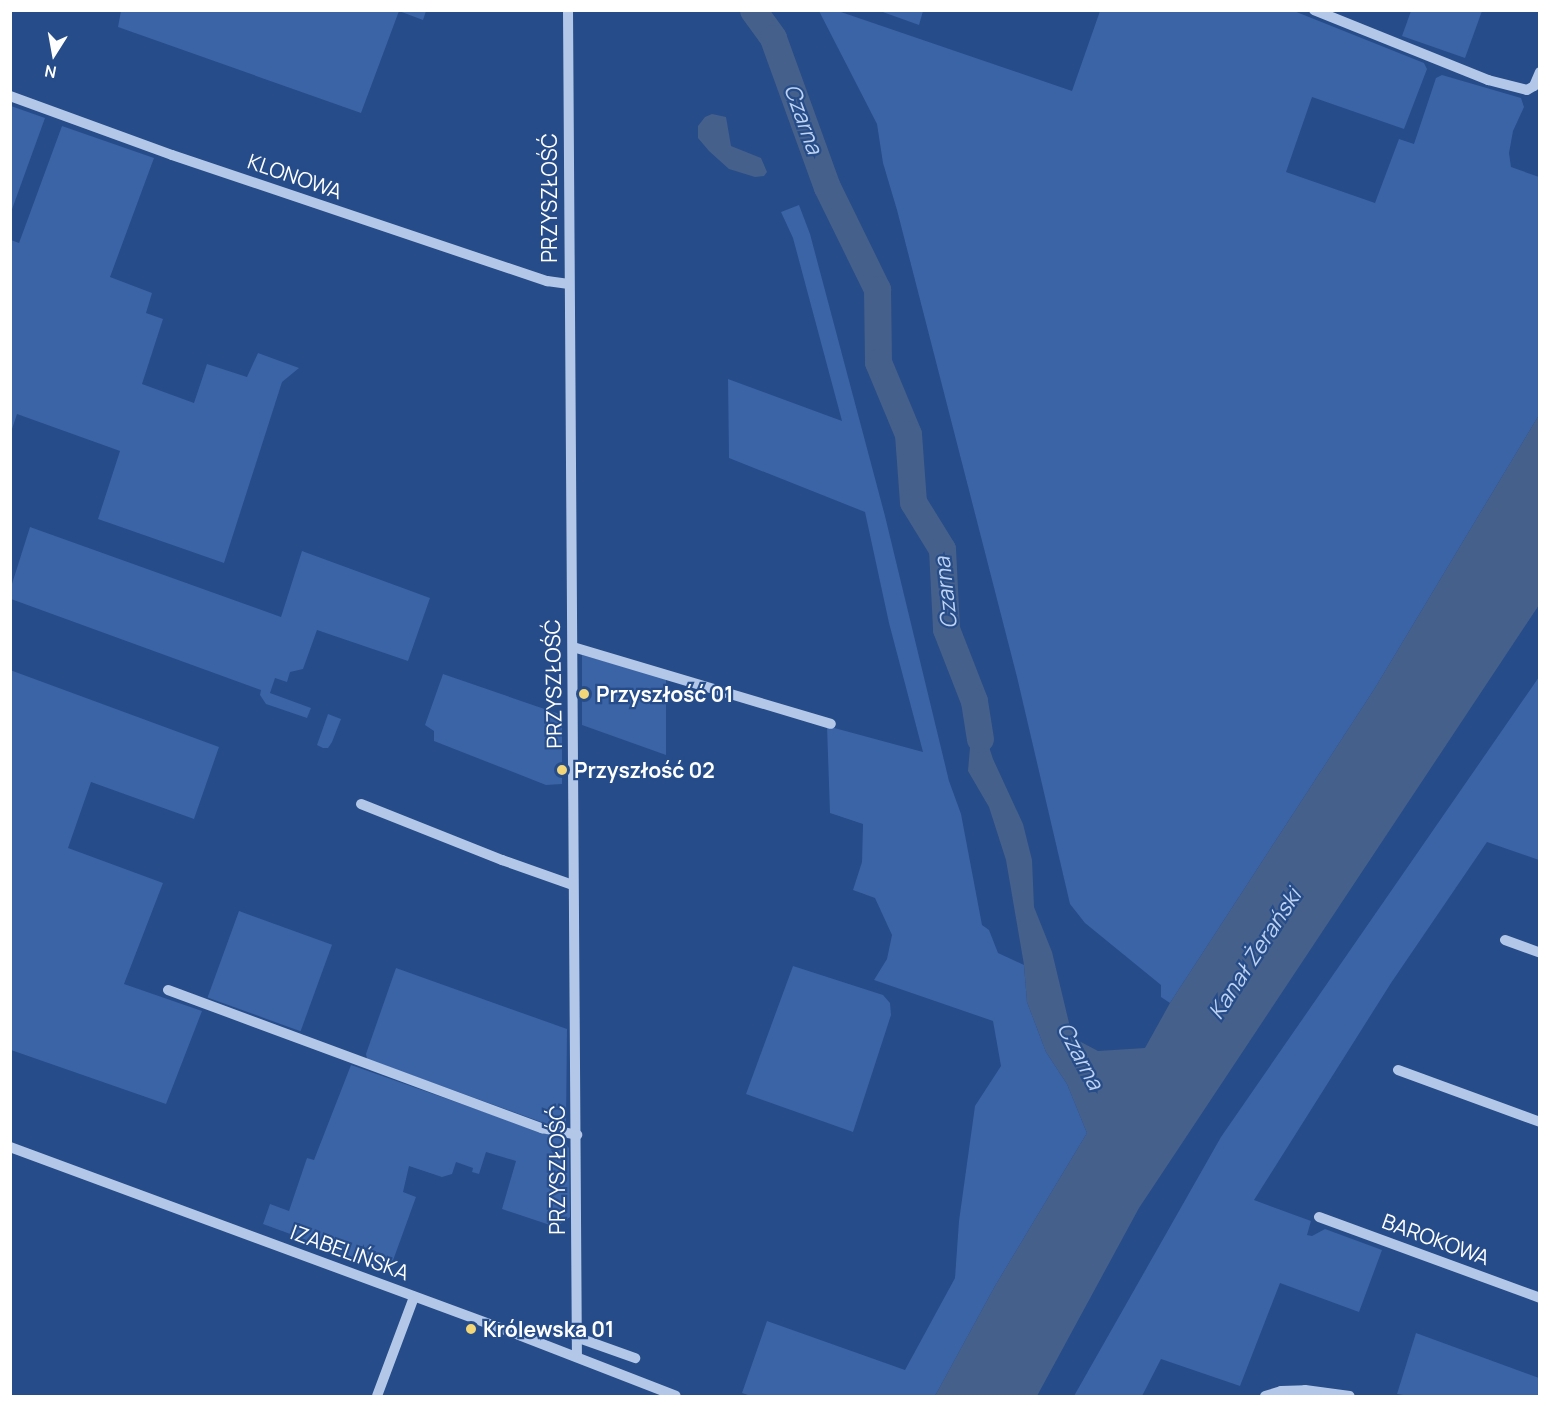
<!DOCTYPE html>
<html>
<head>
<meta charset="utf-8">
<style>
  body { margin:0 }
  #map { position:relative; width:1550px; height:1407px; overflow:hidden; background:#264c89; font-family:Manrope,sans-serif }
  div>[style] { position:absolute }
  .green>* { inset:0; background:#3b64a6; transform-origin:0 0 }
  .water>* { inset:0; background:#46608c }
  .river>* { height:27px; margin:-13.5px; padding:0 13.5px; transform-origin:13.5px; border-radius:13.5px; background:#46608c }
  .minor>* { height:10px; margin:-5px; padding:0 5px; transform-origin:5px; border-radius:5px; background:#b3c8e9 }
  .dots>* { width:16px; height:16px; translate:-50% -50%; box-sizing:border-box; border:3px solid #264c89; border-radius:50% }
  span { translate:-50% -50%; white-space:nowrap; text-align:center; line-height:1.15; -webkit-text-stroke:4.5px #264c89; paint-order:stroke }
  .street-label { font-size:21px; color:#fff }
  .poi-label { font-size:21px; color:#fff; font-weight:700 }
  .left { translate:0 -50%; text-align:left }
  .water-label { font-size:22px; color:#bfd3f0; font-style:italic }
  .frame { position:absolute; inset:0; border:12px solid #fff; pointer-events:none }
  .north { position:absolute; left:24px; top:24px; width:60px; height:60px; -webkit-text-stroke:4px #264c89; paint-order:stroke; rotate:191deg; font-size:16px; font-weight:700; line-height:24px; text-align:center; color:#fff }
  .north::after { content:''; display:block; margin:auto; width:21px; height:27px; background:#fff; clip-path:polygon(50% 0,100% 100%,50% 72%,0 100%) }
</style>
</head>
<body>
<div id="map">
  <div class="green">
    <i style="clip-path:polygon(121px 11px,121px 10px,426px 11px,423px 20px,399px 11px,361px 113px,118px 27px)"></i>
    <i style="clip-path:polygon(819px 11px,838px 11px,1072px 91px,1100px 11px,1294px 11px,1424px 63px,1427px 69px,1404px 129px,1312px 97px,1286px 172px,1375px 203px,1399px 139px,1414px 144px,1436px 78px,1442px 75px,1521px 98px,1524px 107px,1513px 131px,1509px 153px,1511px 167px,1539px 177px,1539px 415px,1375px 688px,1170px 1003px,1161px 997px,1161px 985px,1085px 923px,1070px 904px,1017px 677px,897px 210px,883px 163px,877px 124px)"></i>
    <i style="clip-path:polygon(880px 11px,923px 11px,919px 25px)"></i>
    <i style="clip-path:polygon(1411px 11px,1482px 11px,1465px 58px,1402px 36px)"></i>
    <i style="clip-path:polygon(11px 106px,45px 118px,11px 212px,10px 106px)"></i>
    <i style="clip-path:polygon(62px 126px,154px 158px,110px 277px,152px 293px,146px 313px,163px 319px,142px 384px,194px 403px,207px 364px,247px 377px,258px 353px,299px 368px,282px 382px,224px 563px,98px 519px,120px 451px,17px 414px,11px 432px,11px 240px,19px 243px)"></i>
    <i style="clip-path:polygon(799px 205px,810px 234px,885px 516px,949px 781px,961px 814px,982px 925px,989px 930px,998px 953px,1024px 965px,1027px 1002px,1046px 1052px,1067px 1084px,1087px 1133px,995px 1286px,935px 1396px,751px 1396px,742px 1393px,767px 1321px,905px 1370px,955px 1278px,959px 1221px,975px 1106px,1001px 1066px,993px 1021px,874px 980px,887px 959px,892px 935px,875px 898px,853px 890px,862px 862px,863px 824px,830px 813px,827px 726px,923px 752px,889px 623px,865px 512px,729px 458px,728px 379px,842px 421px,793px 238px,781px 212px)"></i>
    <i style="clip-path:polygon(30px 527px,281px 617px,302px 551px,430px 598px,408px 661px,317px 630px,303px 669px,290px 672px,287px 682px,275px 678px,270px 693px,311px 708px,307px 718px,266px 704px,260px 695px,261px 690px,11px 599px,11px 587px)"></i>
    <i style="clip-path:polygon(582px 655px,666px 678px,666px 755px,582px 725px)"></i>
    <i style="clip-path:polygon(10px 670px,219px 747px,194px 819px,91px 782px,68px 848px,163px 883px,124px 984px,202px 1011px,166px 1104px,11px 1050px)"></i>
    <i style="clip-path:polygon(443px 674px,562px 715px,562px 784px,546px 785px,434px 741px,434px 731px,425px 725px)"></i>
    <i style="clip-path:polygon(1539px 677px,1539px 860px,1487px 842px,1391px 983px,1254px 1200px,1311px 1221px,1307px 1235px,1312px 1236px,1325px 1229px,1382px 1250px,1359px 1312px,1280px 1283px,1240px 1386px,1161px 1359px,1142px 1396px,1074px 1396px,1221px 1137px)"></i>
    <i style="clip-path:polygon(328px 714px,341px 719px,332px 742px,328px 748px,323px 748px,317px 745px)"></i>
    <i style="left:239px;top:911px;width:99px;height:92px;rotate:20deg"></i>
    <i style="clip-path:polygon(793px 966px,883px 995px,890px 1003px,891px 1015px,853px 1132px,746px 1094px)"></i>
    <i style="clip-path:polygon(396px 968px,567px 1029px,566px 1123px,560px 1126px,544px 1123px,367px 1059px,366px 1054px)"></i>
    <i style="clip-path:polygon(351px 1065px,561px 1139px,569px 1148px,570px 1217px,559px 1225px,559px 1228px,502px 1209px,516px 1161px,486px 1152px,479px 1174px,472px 1172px,473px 1168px,456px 1162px,452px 1174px,442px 1177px,409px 1166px,403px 1192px,416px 1197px,391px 1266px,382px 1263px,380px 1267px,263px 1224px,270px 1204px,289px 1211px,307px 1158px,314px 1160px)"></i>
    <i style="clip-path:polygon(1416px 1333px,1539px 1378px,1539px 1396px,1410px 1396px,1397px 1394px)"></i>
  </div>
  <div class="water">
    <i style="clip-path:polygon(712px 114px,726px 117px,731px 146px,761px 158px,767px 172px,764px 176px,755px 177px,729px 169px,709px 151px,698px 138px,698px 126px,705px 117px)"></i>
    <i style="clip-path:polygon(1539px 415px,1539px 605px,1139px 1208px,1037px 1396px,935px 1396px,995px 1286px,1087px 1133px,1067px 1084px,1046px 1052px,1027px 1002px,1024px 965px,1006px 860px,989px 807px,968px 771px,974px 701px,993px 759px,1023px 824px,1032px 860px,1034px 907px,1052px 952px,1070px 1027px,1079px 1041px,1098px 1051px,1145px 1048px,1170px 1003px,1375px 688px)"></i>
  </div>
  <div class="river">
    <i style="left:753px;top:10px;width:34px;rotate:54deg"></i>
    <i style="left:773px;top:38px;width:158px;rotate:70.1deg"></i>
    <i style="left:827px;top:187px;width:114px;rotate:63.9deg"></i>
    <i style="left:877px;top:289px;width:73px;rotate:89.2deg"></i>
    <i style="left:878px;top:362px;width:78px;rotate:67.4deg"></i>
    <i style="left:908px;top:434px;width:68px;rotate:85.8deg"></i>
    <i style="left:913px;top:502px;width:55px;rotate:58.3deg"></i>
    <i style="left:942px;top:549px;width:80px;rotate:87.1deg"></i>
    <i style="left:946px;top:629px;width:77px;rotate:68.7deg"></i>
    <i style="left:974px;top:701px;width:38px;rotate:81deg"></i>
  </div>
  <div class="minor">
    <i style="left:568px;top:10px;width:1347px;rotate:89.62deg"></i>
    <i style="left:1314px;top:10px;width:188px;rotate:21.9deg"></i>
    <i style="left:1488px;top:80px;width:40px;rotate:14.4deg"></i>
    <i style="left:1527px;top:90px;width:8px;rotate:-30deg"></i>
    <i style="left:1534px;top:86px;width:15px;rotate:-67deg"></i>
    <i style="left:10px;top:96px;width:172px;rotate:20deg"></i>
    <i style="left:172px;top:155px;width:396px;rotate:18.6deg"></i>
    <i style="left:547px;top:281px;width:22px;rotate:8deg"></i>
    <i style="left:573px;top:647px;width:269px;rotate:16.6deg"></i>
    <i style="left:361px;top:804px;width:152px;rotate:21.7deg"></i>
    <i style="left:502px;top:860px;width:75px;rotate:19.4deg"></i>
    <i style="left:1505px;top:940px;width:37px;rotate:20deg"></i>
    <i style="left:168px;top:990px;width:399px;rotate:20.3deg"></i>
    <i style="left:542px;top:1128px;width:36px;rotate:11deg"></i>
    <i style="left:1398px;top:1070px;width:151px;rotate:20.1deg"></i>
    <i style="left:10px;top:1147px;width:543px;rotate:20.27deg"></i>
    <i style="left:519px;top:1335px;width:168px;rotate:21.2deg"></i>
    <i style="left:1319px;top:1217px;width:235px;rotate:20.1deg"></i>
    <i style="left:576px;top:1337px;width:63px;rotate:19.6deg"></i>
    <i style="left:377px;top:1396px;width:106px;rotate:-69.5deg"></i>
    <i style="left:1265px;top:1396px;width:17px;rotate:-17deg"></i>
    <i style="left:1281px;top:1391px;width:24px;rotate:-2deg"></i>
    <i style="left:1305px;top:1390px;width:45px;rotate:7.6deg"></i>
  </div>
  <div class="dots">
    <i style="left:584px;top:694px;background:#f2d678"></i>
    <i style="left:562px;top:770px;background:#f2d678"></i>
    <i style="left:471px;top:1329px;background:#f2d678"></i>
  </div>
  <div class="street-label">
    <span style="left:295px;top:176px;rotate:19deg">KLONOWA</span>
    <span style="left:549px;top:198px;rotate:-90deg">PRZYSZŁOŚĆ</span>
    <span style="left:553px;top:684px;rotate:-91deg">PRZYSZŁOŚĆ</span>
    <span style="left:557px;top:1170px;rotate:-90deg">PRZYSZŁOŚĆ</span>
    <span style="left:1436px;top:1239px;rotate:20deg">BAROKOWA</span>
    <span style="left:350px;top:1252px;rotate:20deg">IZABELIŃSKA</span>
  </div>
  <div class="poi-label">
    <span class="left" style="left:596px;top:694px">Przyszłość 01</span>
    <span class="left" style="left:574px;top:770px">Przyszłość 02</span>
    <span class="left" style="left:483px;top:1329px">Królewska 01</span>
  </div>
  <div class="water-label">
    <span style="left:803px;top:119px;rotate:70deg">Czarna</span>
    <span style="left:946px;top:593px;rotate:-96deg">Czarna</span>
    <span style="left:1255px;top:954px;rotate:-57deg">Kanał Żerański</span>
    <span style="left:1080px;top:1056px;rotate:62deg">Czarna</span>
  </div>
  <div class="frame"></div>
  <div class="north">N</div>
</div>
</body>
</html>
